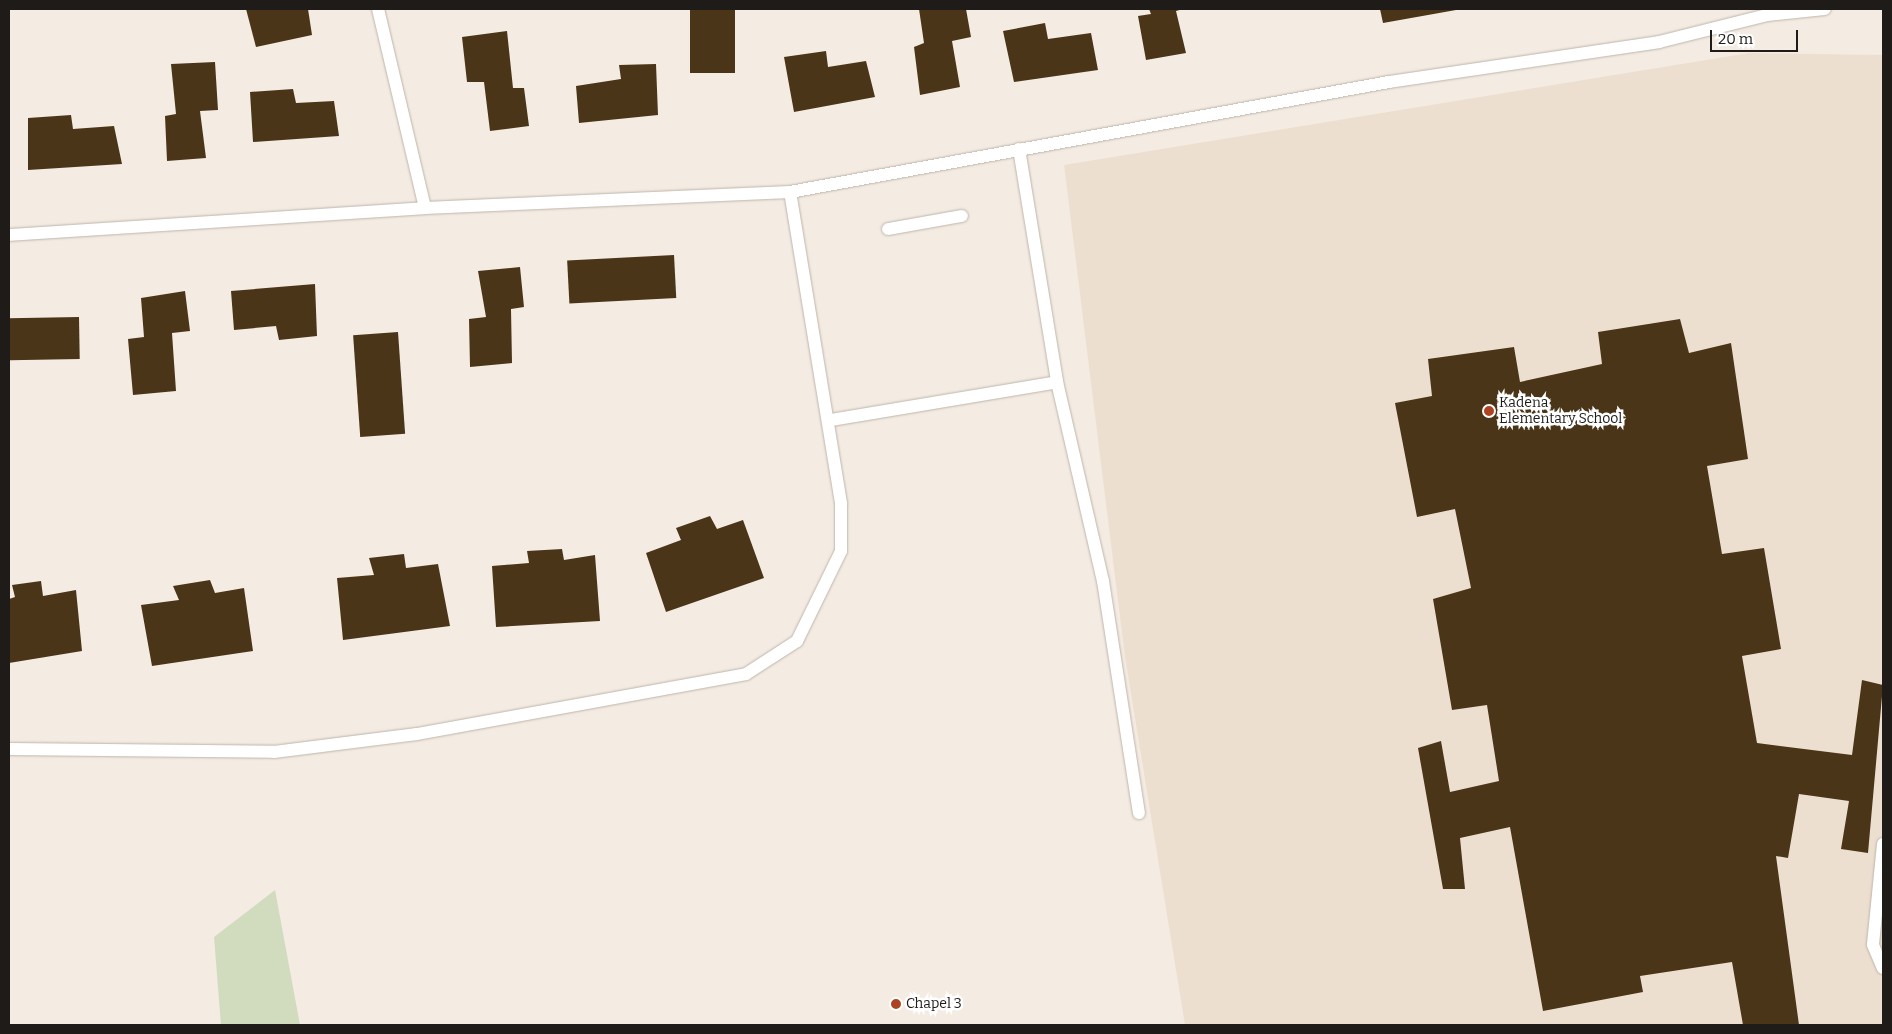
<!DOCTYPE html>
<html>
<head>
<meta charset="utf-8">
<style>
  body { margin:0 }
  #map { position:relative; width:1892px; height:1034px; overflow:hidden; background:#f4ebe2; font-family:Bitter,serif }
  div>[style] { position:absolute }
  .built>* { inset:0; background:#eddfcf }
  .green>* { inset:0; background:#d1dcbe }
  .building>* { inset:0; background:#4b3519; transform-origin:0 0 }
  .roads { filter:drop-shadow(0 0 1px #bdb5ac) drop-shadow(0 0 1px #bdb5ac) }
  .lane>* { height:12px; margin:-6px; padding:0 6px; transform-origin:6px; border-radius:6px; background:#fff }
  .dots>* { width:14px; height:14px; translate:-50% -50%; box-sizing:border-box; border:2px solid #fff; border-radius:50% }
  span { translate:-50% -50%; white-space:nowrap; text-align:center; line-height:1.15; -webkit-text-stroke:5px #fff; paint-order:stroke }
  .poi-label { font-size:14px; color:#1e1b18 }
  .left { translate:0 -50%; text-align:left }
  .frame { position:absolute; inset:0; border:10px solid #1e1b18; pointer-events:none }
  .scale { position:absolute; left:1710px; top:30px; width:88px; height:22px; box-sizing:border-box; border:2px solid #1e1b18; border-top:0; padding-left:6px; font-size:15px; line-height:18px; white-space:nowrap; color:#1e1b18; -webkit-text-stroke:4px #fff; paint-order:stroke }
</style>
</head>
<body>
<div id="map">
  <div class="built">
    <i style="clip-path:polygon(1749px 53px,1883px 55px,1883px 1025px,1185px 1025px,1125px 657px,1064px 165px)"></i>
  </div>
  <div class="green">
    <i style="clip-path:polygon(275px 890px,300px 1025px,221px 1025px,214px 937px)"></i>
  </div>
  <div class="building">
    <i style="clip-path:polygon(246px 9px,308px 9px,312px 35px,256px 47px)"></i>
    <i style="left:690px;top:9px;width:45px;height:64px"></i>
    <i style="clip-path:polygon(919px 9px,966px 9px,971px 37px,952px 41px,960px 87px,920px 95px,914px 47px,924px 43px)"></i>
    <i style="clip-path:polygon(1149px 9px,1183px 9px,1176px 11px,1186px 53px,1146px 60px,1138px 16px,1151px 14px)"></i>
    <i style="clip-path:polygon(1380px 9px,1456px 9px,1456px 10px,1383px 23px)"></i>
    <i style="clip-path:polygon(1045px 23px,1048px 39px,1091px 33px,1098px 70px,1014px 82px,1003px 31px)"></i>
    <i style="clip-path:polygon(507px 31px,513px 88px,524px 88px,529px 126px,490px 131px,484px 82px,467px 82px,462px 37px)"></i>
    <i style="clip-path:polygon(826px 51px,828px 67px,866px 61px,875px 97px,794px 112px,784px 57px)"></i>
    <i style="clip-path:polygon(215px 62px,218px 110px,200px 111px,206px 158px,167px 161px,165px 116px,176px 114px,171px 64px)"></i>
    <i style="clip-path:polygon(656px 64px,658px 115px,579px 123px,576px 86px,621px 79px,619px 65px)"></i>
    <i style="clip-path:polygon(293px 89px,296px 103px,334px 101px,339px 136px,253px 142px,250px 92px)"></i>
    <i style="clip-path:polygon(71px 115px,73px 129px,114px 126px,122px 164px,28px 170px,28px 118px)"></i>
    <i style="left:674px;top:255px;width:43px;height:107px;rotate:87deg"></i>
    <i style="clip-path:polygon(520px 267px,524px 307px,511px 309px,512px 363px,470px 367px,469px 319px,486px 317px,478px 271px)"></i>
    <i style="clip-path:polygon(315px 284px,317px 336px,279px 340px,276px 326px,234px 330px,231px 291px)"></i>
    <i style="clip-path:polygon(185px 291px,190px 331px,172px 333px,176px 391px,133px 395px,128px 339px,144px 337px,141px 298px)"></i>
    <i style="left:79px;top:317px;width:42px;height:70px;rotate:89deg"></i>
    <i style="clip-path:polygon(1680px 319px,1689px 353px,1731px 343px,1748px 459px,1707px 466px,1722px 554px,1764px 548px,1781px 649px,1742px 656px,1757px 743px,1852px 755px,1862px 680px,1883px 685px,1868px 853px,1841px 849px,1849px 801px,1799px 794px,1788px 858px,1776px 856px,1799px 1025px,1743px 1025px,1732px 962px,1640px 976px,1643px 992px,1543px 1011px,1510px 827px,1460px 838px,1465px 889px,1443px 889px,1418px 748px,1441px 741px,1450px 792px,1499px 781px,1487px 705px,1452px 710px,1433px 599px,1471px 588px,1455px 509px,1417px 517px,1395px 403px,1432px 396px,1428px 359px,1514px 347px,1520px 382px,1602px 364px,1598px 332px)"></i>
    <i style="left:398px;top:332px;width:102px;height:45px;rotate:86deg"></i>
    <i style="clip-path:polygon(710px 516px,717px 529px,743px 520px,764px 578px,666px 612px,646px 553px,681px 540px,676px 528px)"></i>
    <i style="clip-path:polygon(562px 549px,564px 560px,595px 555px,600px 621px,496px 627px,492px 566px,529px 563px,527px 551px)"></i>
    <i style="clip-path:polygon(404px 554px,406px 568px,438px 564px,450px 626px,343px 640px,337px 578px,374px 575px,369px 558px)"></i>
    <i style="clip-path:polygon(210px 580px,215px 593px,244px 588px,253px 651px,152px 666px,141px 605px,179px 600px,173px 586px)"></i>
    <i style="clip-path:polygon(41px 581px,43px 596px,76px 590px,82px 651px,9px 663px,9px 599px,15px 597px,12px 585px)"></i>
  </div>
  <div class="roads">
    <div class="lane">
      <i style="left:378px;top:9px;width:204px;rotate:76.7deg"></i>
      <i style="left:1019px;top:149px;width:236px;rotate:80.7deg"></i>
      <i style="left:1057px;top:382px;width:204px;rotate:77deg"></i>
      <i style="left:1103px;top:581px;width:235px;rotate:81.2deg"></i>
      <i style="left:888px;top:229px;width:75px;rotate:-10deg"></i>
      <i style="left:9px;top:235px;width:417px;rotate:-3.7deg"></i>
      <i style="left:425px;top:208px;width:365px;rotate:-2.5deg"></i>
      <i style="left:790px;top:192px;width:609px;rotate:-10.41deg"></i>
      <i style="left:1389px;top:82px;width:273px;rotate:-8.4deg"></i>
      <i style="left:1659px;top:42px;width:111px;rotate:-14deg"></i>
      <i style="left:1767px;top:15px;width:58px;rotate:-5.9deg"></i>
      <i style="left:831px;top:420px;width:229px;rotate:-9.5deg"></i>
      <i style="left:9px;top:749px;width:265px;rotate:0.6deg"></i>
      <i style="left:274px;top:752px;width:144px;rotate:-7.2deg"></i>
      <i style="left:417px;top:734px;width:334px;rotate:-10.3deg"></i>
      <i style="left:746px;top:674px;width:61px;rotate:-32.9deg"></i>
      <i style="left:797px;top:641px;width:100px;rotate:-63.9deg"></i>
      <i style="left:841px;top:551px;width:48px;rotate:-90deg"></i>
      <i style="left:841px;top:503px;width:315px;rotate:-99.3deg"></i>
      <i style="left:1883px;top:844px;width:101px;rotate:95.7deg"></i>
      <i style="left:1873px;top:945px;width:25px;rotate:67deg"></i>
    </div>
  </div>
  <div class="dots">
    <i style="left:1489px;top:411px;background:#ac4424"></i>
    <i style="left:896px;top:1004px;background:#ac4424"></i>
  </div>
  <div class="poi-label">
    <span class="left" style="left:1499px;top:411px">Kadena<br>Elementary School</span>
    <span class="left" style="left:906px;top:1004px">Chapel 3</span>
  </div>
  <div class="frame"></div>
  <div class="scale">20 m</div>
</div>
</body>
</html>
